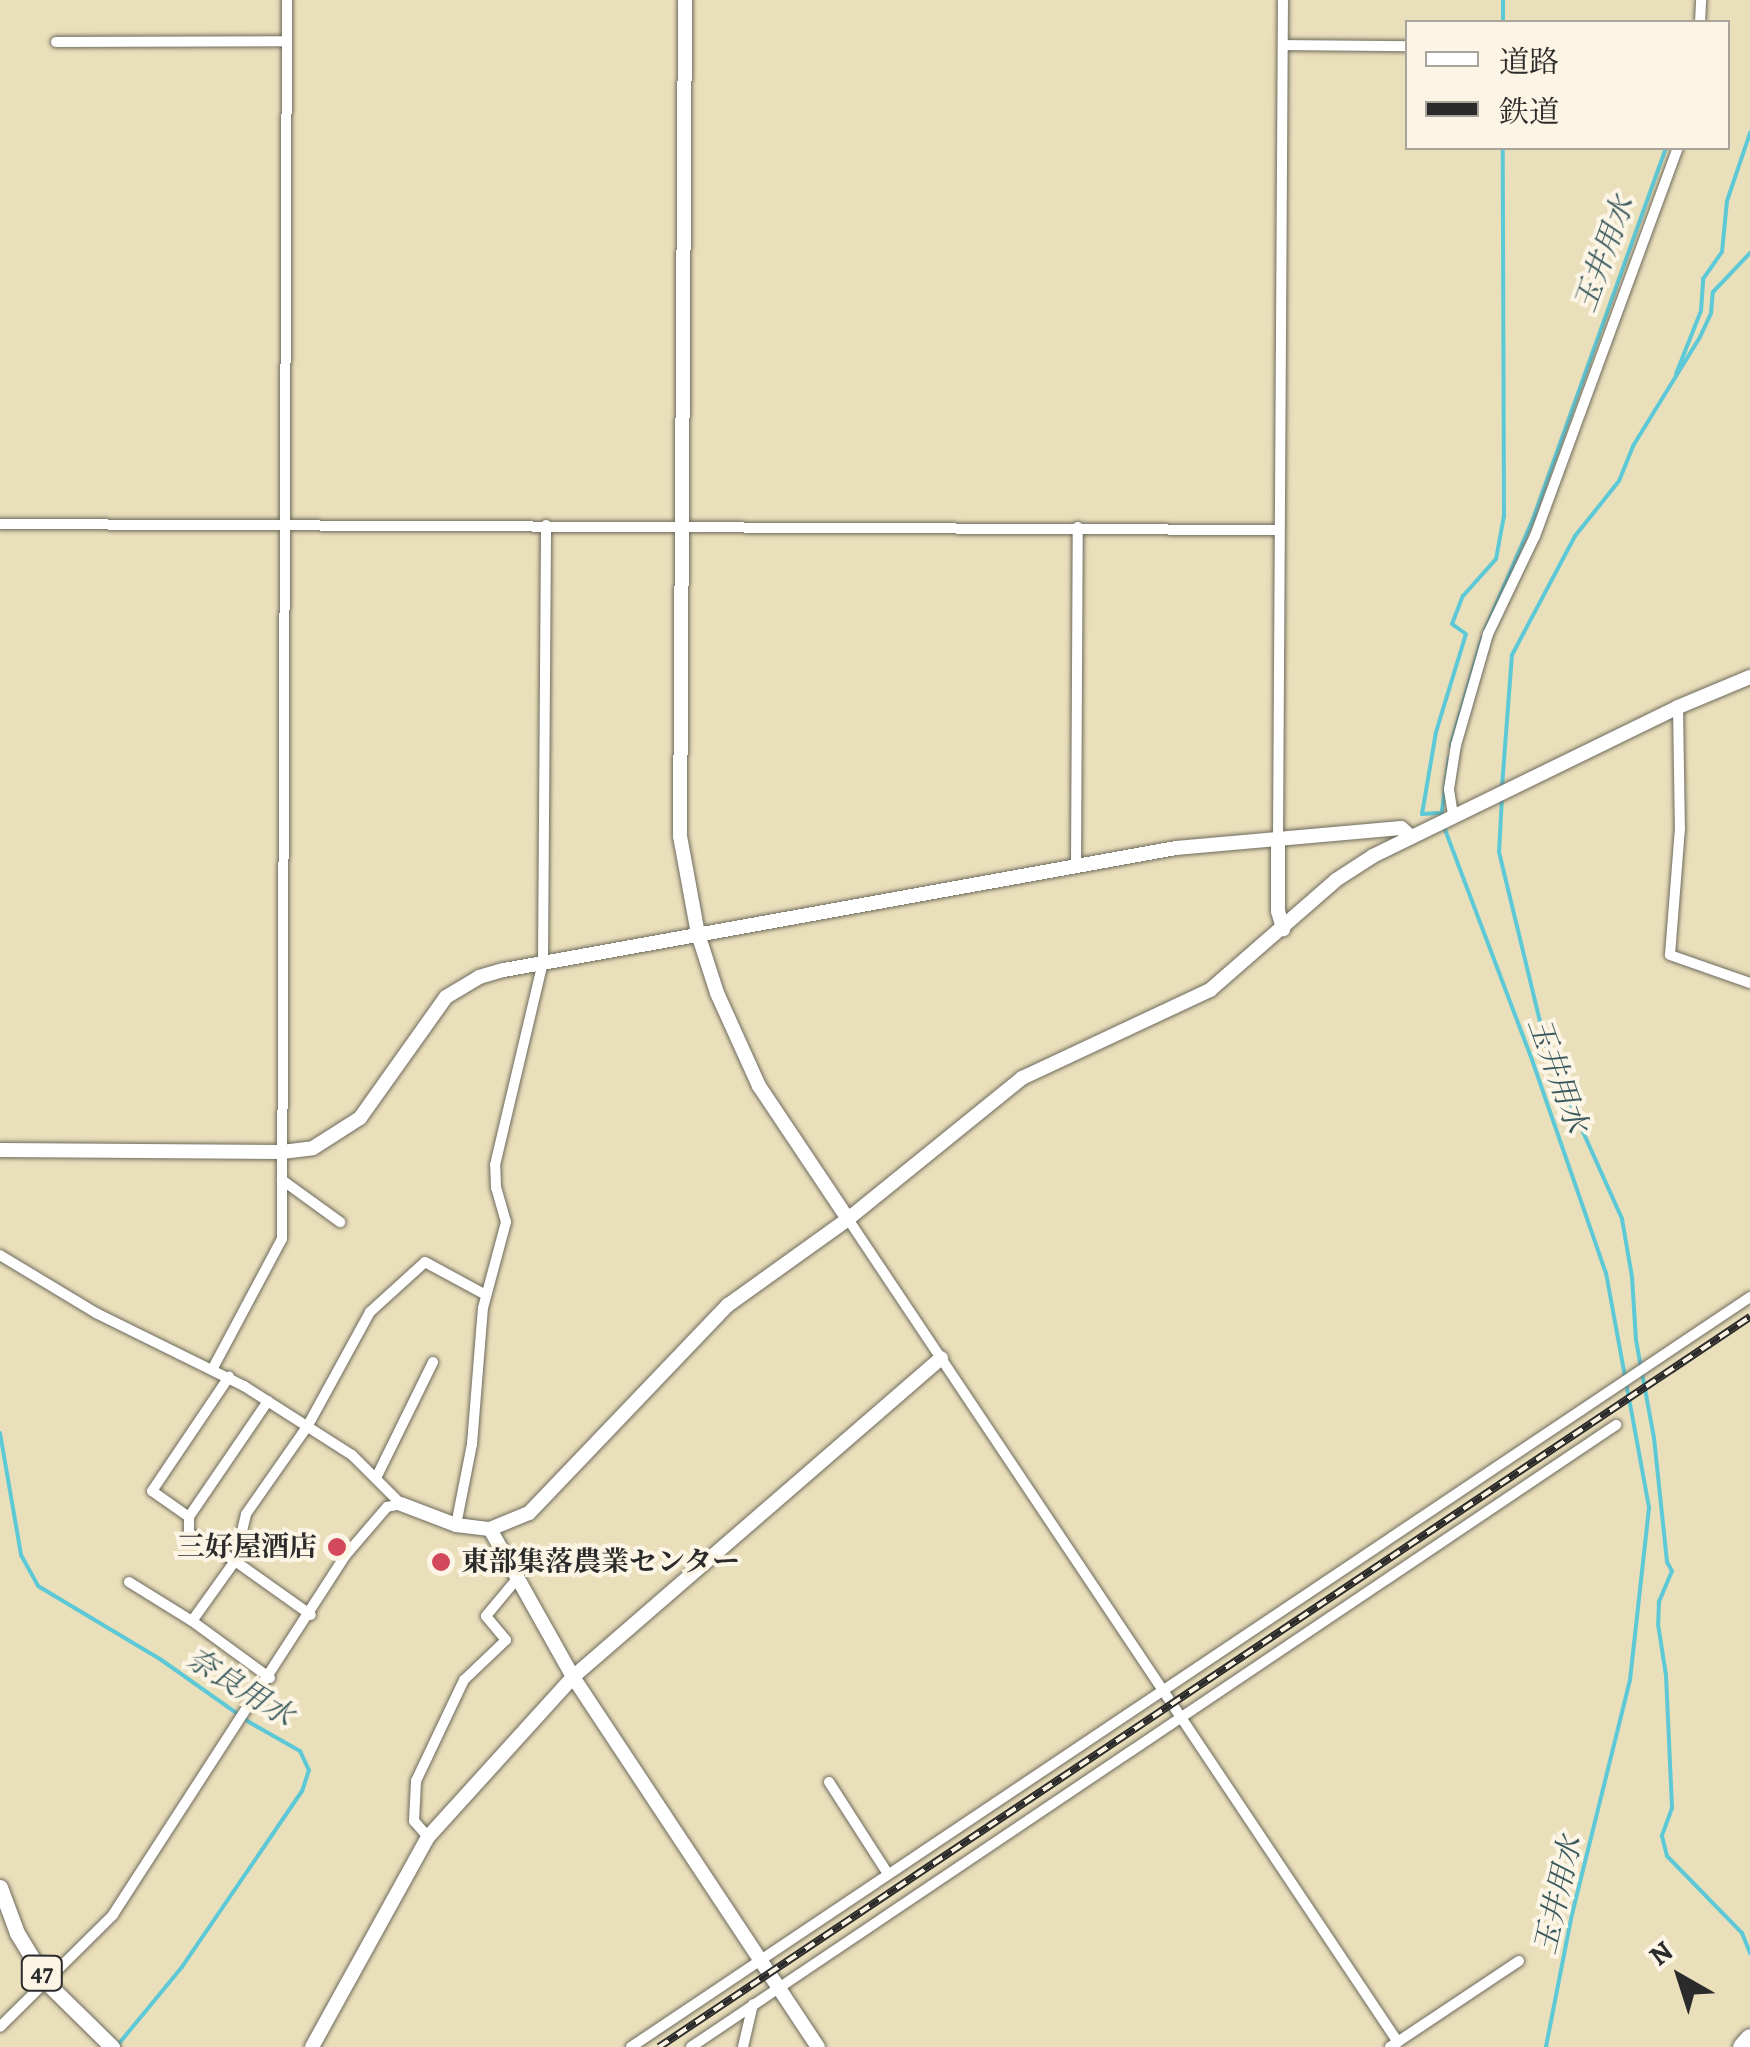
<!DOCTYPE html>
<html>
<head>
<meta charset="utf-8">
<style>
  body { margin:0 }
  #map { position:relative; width:1750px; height:2047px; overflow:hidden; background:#eadfbb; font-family:Alegreya,"Noto Serif JP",serif }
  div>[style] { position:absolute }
  .stream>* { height:4px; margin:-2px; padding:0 2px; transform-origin:2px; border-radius:2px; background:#5ec9d6 }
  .roads { filter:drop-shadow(0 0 2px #6e6a5d) drop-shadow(0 0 2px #6e6a5d) }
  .street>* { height:10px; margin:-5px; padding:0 5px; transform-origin:5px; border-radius:5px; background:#fff }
  .secondary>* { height:14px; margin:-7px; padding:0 7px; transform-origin:7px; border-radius:7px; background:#fff }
  .primary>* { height:15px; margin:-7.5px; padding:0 7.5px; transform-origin:7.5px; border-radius:7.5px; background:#fff }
  .highway>* { height:18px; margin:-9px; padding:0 9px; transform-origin:9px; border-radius:9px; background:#fff }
  .rail>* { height:8px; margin-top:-4px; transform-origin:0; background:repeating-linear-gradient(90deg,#fcf5e5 0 11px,#2b2b2b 0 22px); box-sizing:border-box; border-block:2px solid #2b2b2b }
  .dots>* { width:28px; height:28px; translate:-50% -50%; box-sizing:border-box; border:5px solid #fcf5e5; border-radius:50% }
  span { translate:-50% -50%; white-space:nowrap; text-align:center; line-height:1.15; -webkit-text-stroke:8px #fcf5e5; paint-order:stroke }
  .shield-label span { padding:2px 8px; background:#fcf5e5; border:2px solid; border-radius:8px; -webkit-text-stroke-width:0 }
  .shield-label { font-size:25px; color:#2b2b2b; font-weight:700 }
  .poi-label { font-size:28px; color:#2b2b2b; font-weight:700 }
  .right { translate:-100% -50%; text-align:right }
  .left { translate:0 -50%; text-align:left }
  .water-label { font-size:30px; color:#3a5a5e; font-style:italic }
  .legend { position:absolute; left:1405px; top:20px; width:325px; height:130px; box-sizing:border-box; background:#fcf5e5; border:2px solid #a8a49b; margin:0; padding:12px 18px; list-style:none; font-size:30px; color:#2b2b2b }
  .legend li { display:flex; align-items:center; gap:20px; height:50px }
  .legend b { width:50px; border:2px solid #a8a49b }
  .north { position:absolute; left:1630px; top:1927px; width:100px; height:100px; -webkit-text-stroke:8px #fcf5e5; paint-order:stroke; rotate:321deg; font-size:28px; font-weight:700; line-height:40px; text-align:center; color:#2b2b2b }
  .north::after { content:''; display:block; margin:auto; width:35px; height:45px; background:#2b2b2b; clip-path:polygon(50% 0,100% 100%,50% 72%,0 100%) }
</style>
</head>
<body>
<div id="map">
  <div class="stream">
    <i style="left:1503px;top:22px;width:22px;rotate:-90deg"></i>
    <i style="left:1676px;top:374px;width:68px;rotate:-68.4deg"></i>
    <i style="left:1701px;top:311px;width:32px;rotate:-86deg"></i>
    <i style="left:1703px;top:279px;width:33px;rotate:-55deg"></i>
    <i style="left:1722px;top:252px;width:51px;rotate:-84.4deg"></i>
    <i style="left:1727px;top:201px;width:72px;rotate:-71.3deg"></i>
    <i style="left:1485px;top:630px;width:121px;rotate:-66.6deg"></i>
    <i style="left:1533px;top:519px;width:394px;rotate:-70.3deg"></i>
    <i style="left:1451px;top:745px;width:111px;rotate:-73.8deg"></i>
    <i style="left:1502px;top:787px;width:132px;rotate:-85.7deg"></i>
    <i style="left:1512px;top:655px;width:135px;rotate:-62.1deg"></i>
    <i style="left:1575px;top:536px;width:70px;rotate:-51.3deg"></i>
    <i style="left:1619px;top:481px;width:38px;rotate:-68deg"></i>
    <i style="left:1633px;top:446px;width:128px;rotate:-58.4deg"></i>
    <i style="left:1700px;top:337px;width:26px;rotate:-65deg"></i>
    <i style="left:1711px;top:313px;width:21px;rotate:-85deg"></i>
    <i style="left:1713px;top:292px;width:54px;rotate:-46.5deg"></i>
    <i style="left:1502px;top:797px;width:55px;rotate:93.1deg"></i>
    <i style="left:1499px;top:852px;width:208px;rotate:76.4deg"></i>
    <i style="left:1548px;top:1054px;width:181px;rotate:65.8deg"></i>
    <i style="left:1622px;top:1219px;width:59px;rotate:80.2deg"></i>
    <i style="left:1632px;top:1277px;width:63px;rotate:86.4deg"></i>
    <i style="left:1636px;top:1340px;width:100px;rotate:79.6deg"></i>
    <i style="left:1654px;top:1438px;width:125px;rotate:84deg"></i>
    <i style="left:1667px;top:1562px;width:10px;rotate:61deg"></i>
    <i style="left:1672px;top:1571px;width:33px;rotate:113deg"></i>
    <i style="left:1659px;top:1601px;width:23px;rotate:92deg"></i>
    <i style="left:1658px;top:1624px;width:52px;rotate:81.1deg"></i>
    <i style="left:1666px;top:1675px;width:133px;rotate:87.4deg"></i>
    <i style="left:1672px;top:1808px;width:30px;rotate:110deg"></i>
    <i style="left:1662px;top:1836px;width:21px;rotate:76deg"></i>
    <i style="left:1667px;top:1856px;width:107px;rotate:45.8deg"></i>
    <i style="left:1742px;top:1933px;width:22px;rotate:68deg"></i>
    <i style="left:1439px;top:813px;width:17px;rotate:177deg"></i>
    <i style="left:1422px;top:814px;width:83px;rotate:-80.3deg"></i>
    <i style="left:1436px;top:732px;width:102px;rotate:-73deg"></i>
    <i style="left:1466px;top:634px;width:17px;rotate:-144deg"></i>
    <i style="left:1452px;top:624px;width:30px;rotate:-69deg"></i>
    <i style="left:1463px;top:596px;width:50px;rotate:-48.3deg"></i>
    <i style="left:1496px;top:559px;width:44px;rotate:-79.5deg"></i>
    <i style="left:1504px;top:516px;width:368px;rotate:-90.2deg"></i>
    <i style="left:1441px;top:818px;width:60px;rotate:-82.3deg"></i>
    <i style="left:1444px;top:827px;width:243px;rotate:69.3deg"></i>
    <i style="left:1530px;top:1054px;width:232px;rotate:70.9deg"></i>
    <i style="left:1606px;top:1273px;width:239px;rotate:79.6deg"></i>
    <i style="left:1649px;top:1508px;width:173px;rotate:96.3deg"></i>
    <i style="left:1630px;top:1680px;width:241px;rotate:103.9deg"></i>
    <i style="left:1572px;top:1914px;width:136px;rotate:101.1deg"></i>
    <i style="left:0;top:1433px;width:124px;rotate:80.2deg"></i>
    <i style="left:21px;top:1555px;width:35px;rotate:61deg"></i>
    <i style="left:38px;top:1586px;width:142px;rotate:30.9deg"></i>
    <i style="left:160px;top:1659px;width:109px;rotate:35.3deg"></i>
    <i style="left:249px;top:1722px;width:59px;rotate:29.6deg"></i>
    <i style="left:300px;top:1751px;width:21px;rotate:65deg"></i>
    <i style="left:309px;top:1770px;width:22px;rotate:108deg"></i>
    <i style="left:302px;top:1791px;width:213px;rotate:124.3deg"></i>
    <i style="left:182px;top:1967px;width:104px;rotate:129.5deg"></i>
  </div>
  <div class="roads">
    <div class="street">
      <i style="left:1700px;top:22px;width:22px;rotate:-87deg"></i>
      <i style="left:56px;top:42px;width:231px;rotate:-0.2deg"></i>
      <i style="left:1283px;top:45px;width:125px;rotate:0.5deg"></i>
      <i style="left:0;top:524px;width:1279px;rotate:0.27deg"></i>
      <i style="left:1678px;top:707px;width:121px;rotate:89.1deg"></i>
      <i style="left:1680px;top:828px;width:127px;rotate:94.5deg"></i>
      <i style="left:1670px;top:955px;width:85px;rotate:19.3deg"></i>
      <i style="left:1453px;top:815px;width:26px;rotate:-99deg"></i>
      <i style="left:1449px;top:789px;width:45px;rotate:-81deg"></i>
      <i style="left:1456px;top:745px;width:116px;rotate:-73.9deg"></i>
      <i style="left:1488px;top:634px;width:109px;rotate:-64.4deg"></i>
      <i style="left:1535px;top:536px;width:414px;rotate:-69.8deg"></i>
      <i style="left:1278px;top:838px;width:838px;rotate:-89.66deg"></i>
      <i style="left:1076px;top:863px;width:336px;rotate:-89.7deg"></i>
      <i style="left:282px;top:1180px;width:72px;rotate:35.9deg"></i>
      <i style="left:848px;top:1219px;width:990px;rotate:56.25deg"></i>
      <i style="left:0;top:1255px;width:112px;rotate:31.1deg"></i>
      <i style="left:96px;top:1313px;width:165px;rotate:26.3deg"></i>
      <i style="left:244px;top:1386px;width:128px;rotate:32.6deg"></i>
      <i style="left:352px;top:1455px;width:69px;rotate:45deg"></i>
      <i style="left:401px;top:1504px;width:14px;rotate:168deg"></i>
      <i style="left:387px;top:1507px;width:65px;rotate:130.6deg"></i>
      <i style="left:345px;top:1556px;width:427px;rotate:122.9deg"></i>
      <i style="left:113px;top:1915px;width:159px;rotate:135.3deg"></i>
      <i style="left:213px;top:1368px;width:146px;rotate:-61.9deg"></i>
      <i style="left:282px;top:1239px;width:1239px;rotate:-89.77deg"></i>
      <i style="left:268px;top:1401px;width:140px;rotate:124.3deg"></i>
      <i style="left:189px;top:1517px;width:16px;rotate:90deg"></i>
      <i style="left:189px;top:1533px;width:54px;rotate:31.3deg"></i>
      <i style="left:235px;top:1561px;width:48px;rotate:-76.8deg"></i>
      <i style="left:246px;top:1514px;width:106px;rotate:-55deg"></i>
      <i style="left:307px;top:1427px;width:131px;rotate:-61.3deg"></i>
      <i style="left:370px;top:1312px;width:74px;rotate:-42.3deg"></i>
      <i style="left:425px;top:1262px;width:69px;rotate:28.4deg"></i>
      <i style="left:377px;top:1476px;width:127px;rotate:-63.8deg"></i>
      <i style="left:189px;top:1517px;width:45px;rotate:-144.9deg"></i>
      <i style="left:152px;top:1491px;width:138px;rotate:-56deg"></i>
      <i style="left:456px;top:1525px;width:83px;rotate:-78.8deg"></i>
      <i style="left:472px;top:1444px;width:136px;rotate:-85.4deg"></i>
      <i style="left:483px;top:1308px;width:89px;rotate:-75deg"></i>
      <i style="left:506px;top:1222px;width:35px;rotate:-106deg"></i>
      <i style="left:496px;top:1188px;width:23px;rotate:-92deg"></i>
      <i style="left:495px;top:1165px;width:209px;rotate:-76.7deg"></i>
      <i style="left:543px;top:962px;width:437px;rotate:-89.6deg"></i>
      <i style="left:129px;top:1582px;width:74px;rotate:31.8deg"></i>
      <i style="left:270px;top:1678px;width:97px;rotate:-143.8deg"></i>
      <i style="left:192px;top:1621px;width:74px;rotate:-54.4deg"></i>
      <i style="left:235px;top:1561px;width:93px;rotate:35.4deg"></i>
      <i style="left:829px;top:1782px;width:109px;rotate:57.3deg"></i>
      <i style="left:428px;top:1837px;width:21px;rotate:-131deg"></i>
      <i style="left:414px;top:1821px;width:40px;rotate:-87.1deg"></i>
      <i style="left:416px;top:1781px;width:112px;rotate:-64.6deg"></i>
      <i style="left:464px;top:1680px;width:58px;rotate:-43.6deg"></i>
      <i style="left:506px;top:1640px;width:31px;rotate:-130deg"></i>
      <i style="left:486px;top:1616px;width:47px;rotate:-50.2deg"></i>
      <i style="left:631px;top:2047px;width:1347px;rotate:-33.83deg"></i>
      <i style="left:691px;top:2047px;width:1115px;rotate:-33.92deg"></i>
      <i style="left:743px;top:2047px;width:44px;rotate:-76.9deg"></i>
      <i style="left:1390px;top:2047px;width:155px;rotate:-33.7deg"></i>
    </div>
    <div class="secondary">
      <i style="left:685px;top:0;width:836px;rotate:90.34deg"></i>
      <i style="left:680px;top:836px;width:100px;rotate:79.6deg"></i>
      <i style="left:698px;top:934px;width:62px;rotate:72.1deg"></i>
      <i style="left:717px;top:993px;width:102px;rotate:65.7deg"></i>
      <i style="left:759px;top:1086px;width:160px;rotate:56.2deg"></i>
      <i style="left:1278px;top:838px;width:73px;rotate:90deg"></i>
      <i style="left:1278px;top:911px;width:19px;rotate:74deg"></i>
      <i style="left:0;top:1150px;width:282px;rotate:0.4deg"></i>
      <i style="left:282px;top:1152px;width:31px;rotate:-7deg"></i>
      <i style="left:313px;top:1148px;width:56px;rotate:-32.6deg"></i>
      <i style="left:360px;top:1118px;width:148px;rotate:-54.6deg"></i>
      <i style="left:446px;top:997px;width:39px;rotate:-31deg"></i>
      <i style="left:479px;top:977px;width:26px;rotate:-16deg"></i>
      <i style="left:504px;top:970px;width:683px;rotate:-10.29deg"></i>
      <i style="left:1176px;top:848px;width:226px;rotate:-5.1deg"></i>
      <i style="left:1401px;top:828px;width:12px;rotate:42deg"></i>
      <i style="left:401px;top:1504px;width:59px;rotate:20.9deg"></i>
      <i style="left:456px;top:1525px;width:34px;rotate:7deg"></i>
      <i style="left:490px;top:1529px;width:42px;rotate:-22.3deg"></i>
      <i style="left:529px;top:1513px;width:288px;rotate:-46.3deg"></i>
      <i style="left:728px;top:1305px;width:148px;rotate:-35.6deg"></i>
      <i style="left:848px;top:1219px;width:224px;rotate:-39deg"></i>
      <i style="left:1022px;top:1078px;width:208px;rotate:-25.1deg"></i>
      <i style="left:1210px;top:990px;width:167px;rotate:-41.1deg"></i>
      <i style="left:1336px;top:880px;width:44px;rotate:-33deg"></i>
      <i style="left:1373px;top:856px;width:339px;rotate:-26deg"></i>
      <i style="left:1678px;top:707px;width:78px;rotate:-22.6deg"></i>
      <i style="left:490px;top:1529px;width:170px;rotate:60.7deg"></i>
      <i style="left:573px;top:1677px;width:444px;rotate:56.5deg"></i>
      <i style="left:312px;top:2047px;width:240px;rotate:-61.1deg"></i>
      <i style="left:428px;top:1837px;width:216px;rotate:-47.8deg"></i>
      <i style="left:573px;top:1677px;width:487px;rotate:-40.9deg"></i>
    </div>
    <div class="primary">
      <i style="left:0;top:1887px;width:49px;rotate:69.7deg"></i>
      <i style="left:17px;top:1933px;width:60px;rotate:58.7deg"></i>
      <i style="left:48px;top:1984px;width:90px;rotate:44.5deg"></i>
    </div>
    <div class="highway">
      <i style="left:1742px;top:2047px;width:12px;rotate:-48deg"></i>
    </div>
  </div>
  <div class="rail">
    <i style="left:659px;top:2047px;width:1313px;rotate:-33.79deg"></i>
  </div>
  <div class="dots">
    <i style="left:337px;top:1547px;background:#d1495b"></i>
    <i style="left:441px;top:1562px;background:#d1495b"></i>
  </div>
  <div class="shield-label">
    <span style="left:42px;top:1973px">47</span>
  </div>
  <div class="poi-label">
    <span class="right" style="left:317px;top:1547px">三好屋酒店</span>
    <span class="left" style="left:461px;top:1562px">東部集落農業センター</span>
  </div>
  <div class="water-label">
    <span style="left:1604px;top:254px;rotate:-70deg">玉井用水</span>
    <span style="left:1558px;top:1075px;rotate:70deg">玉井用水</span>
    <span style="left:240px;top:1687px;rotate:32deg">奈良用水</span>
    <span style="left:1558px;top:1895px;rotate:-77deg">玉井用水</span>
  </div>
  <ul class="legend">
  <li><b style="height:12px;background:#fff"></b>道路</li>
  <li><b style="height:12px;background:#2b2b2b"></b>鉄道</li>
  </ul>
  <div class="north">N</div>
</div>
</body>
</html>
